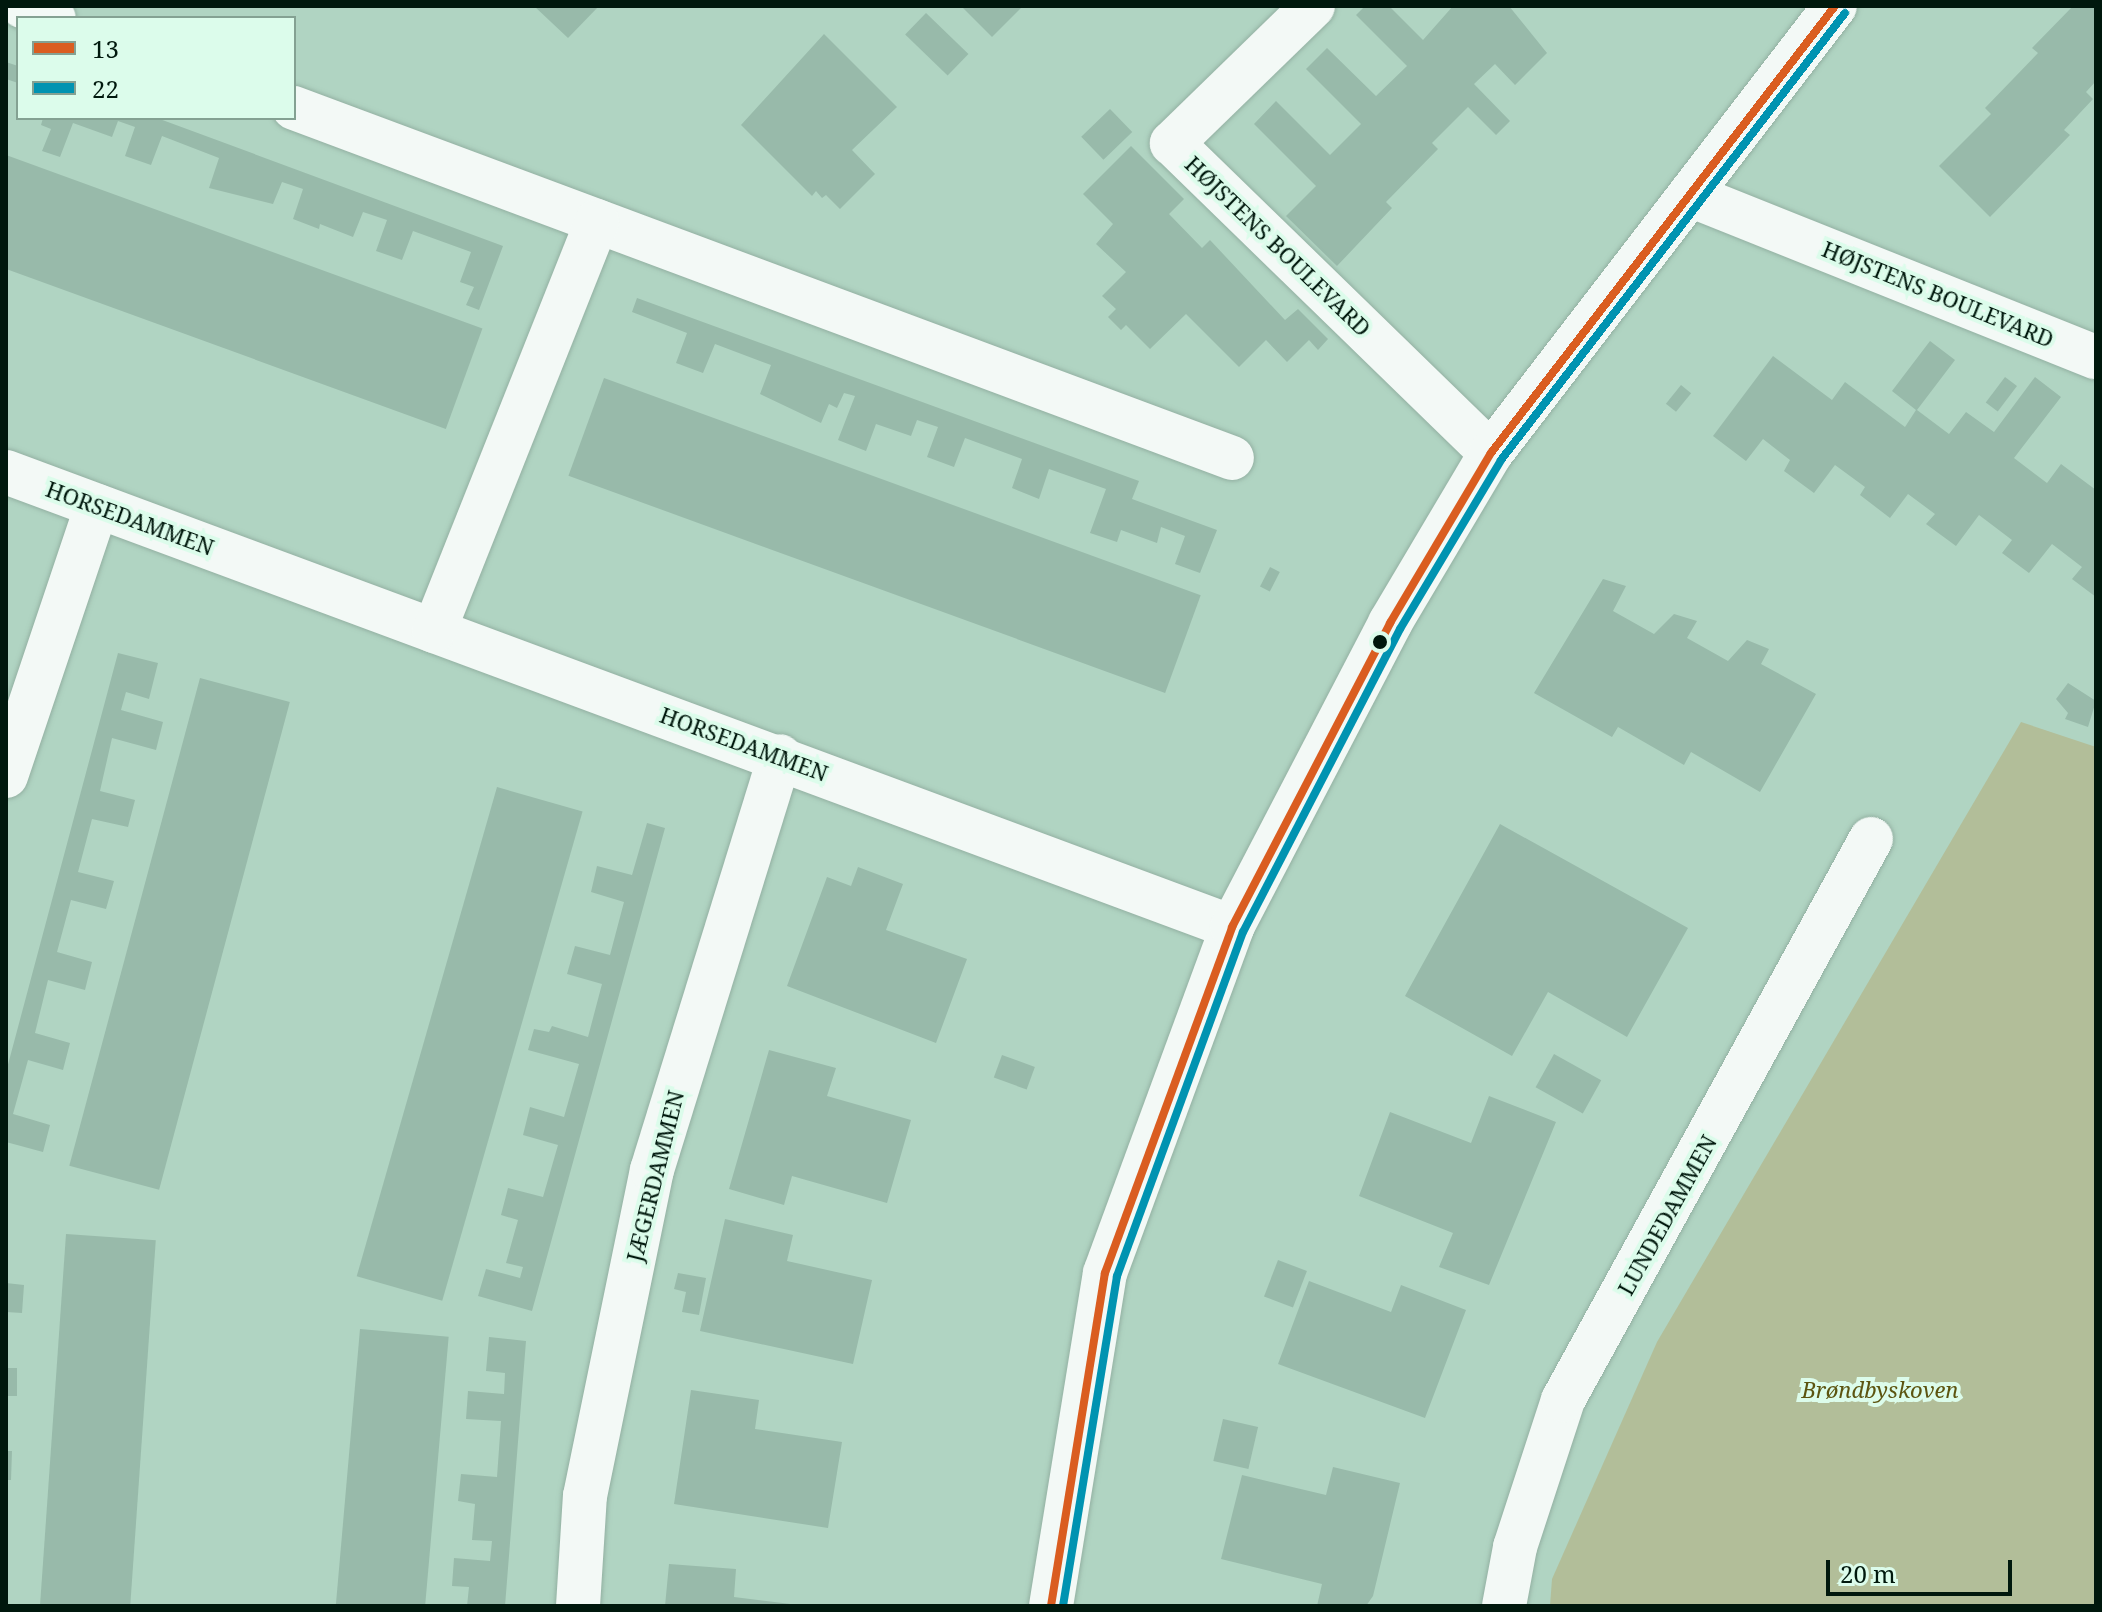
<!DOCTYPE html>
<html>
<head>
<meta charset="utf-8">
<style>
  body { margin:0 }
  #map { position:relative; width:2102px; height:1612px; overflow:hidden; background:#b0d4c2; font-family:"Noto Serif",serif }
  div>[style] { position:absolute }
  .green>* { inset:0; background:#b2be99 }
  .building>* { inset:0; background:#98baaa; transform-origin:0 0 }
  .roads { filter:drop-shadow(0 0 2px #93b0a2) drop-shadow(0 0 2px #93b0a2) }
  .street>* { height:44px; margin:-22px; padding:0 22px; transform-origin:22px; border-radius:22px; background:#f3f9f6 }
  .secondary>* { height:44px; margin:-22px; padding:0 22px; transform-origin:22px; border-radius:22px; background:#f3f9f6 }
  .bus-1>* { height:8px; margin:-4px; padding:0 4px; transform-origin:4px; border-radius:4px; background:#da5d20 }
  .bus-2>* { height:8px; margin:-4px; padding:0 4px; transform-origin:4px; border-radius:4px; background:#0093b1 }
  .dots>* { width:22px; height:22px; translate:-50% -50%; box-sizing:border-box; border:4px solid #dcfceb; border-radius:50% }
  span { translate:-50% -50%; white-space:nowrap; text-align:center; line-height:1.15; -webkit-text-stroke:8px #dcfceb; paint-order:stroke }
  .street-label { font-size:22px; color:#00180d }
  .park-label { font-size:22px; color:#5c5410; font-style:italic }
  .frame { position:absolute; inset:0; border:8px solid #00180d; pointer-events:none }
  .legend { position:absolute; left:16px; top:16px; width:280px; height:104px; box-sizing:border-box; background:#dcfceb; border:2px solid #84a192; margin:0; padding:10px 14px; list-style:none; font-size:24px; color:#00180d }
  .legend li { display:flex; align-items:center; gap:16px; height:40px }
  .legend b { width:40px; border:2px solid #84a192 }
  .scale { position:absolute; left:1826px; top:1560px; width:186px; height:36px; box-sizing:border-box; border:4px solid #00180d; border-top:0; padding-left:10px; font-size:24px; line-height:28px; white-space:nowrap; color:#00180d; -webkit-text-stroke:6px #dcfceb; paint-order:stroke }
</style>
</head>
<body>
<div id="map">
  <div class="green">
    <i style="clip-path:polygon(2021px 722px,2096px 747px,2096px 1606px,1550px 1606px,1552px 1579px,1657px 1342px)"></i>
  </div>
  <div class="building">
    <i style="clip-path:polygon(534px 6px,599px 6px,568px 38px)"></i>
    <i style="clip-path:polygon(961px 6px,1023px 6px,992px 37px)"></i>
    <i style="clip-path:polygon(1365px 6px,1389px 6px,1423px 40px,1453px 6px,1509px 6px,1547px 53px,1515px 85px,1495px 64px,1474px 84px,1510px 121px,1496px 135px,1468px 107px,1432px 143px,1438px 149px,1386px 202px,1392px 208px,1337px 266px,1286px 216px,1316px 186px,1254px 124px,1276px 101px,1330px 155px,1361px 124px,1306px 69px,1327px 48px,1376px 96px,1407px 66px,1356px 15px)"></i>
    <i style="clip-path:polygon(2073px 6px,2096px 6px,2096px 81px,2086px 92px,2093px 99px,2064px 130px,2070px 135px,1990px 217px,1939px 166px,1991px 114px,1985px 108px,2038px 53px,2032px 48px)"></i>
    <i style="left:926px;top:13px;width:59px;height:30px;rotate:44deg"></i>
    <i style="clip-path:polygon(824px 34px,897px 107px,852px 150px,875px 174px,840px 209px,826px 195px,822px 198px,816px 191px,812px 196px,741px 125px)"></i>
    <i style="clip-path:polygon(6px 62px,18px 66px,18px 83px,6px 79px)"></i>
    <i style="left:1110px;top:109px;width:32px;height:40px;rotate:46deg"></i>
    <i style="clip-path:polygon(43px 118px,157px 118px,503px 246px,479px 310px,466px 305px,474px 287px,460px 282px,471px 252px,413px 231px,402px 260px,376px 251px,387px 220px,363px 212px,353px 237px,320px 224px,319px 229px,293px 219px,303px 189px,282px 182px,273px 204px,209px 188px,219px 158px,162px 136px,151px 165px,125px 156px,135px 127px,118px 121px,112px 137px,73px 123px,60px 157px,42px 151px,51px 129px,41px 125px)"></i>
    <i style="clip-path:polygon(1131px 146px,1184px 199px,1169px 214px,1202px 248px,1210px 240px,1285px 320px,1298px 309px,1328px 339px,1318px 350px,1309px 340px,1287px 362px,1266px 340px,1239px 367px,1186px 314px,1150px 349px,1126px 325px,1121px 330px,1108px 317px,1116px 309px,1102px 296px,1126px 272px,1096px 244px,1113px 224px,1083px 194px)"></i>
    <i style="left:6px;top:155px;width:507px;height:107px;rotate:20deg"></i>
    <i style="clip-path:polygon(637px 298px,1139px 481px,1132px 499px,1217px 530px,1200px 573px,1175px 564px,1185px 536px,1161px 527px,1157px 543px,1121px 530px,1117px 542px,1090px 533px,1106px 489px,1049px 469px,1039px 499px,1012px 488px,1022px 459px,965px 438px,954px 467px,927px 457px,938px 427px,917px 420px,911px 436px,876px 424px,866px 451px,838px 440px,855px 396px,844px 393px,837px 408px,829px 404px,821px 423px,760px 394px,771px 365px,715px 344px,703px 373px,676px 363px,687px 333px,632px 312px)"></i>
    <i style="clip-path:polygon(1930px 341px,1955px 360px,1917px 410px,1949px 434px,1966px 412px,1994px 432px,2035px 377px,2061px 397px,2014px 458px,2047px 483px,2061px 464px,2096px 490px,2096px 597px,2072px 579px,2082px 567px,2052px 544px,2029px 573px,2002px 553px,2012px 540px,1979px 515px,1956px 546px,1926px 524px,1935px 514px,1908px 494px,1890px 518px,1860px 495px,1865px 487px,1835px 465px,1814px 493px,1784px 471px,1790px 460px,1763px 439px,1746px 461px,1713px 436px,1773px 356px,1832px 400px,1845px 382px,1905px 427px,1916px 410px,1892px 391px)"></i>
    <i style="left:2005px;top:377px;width:15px;height:32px;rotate:37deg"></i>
    <i style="left:604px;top:378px;width:635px;height:104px;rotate:20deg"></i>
    <i style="left:1681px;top:385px;width:13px;height:24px;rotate:39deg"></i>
    <i style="left:1270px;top:567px;width:11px;height:22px;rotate:27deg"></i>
    <i style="clip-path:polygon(1603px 579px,1626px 586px,1613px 611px,1654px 634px,1674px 614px,1697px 621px,1687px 638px,1728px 661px,1747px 640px,1769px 649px,1761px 664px,1816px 694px,1760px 792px,1691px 752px,1684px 765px,1618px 727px,1612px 737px,1534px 693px)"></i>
    <i style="clip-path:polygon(118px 653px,158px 663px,149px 699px,126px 692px,121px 710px,163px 722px,156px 750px,112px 738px,100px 791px,135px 800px,128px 827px,92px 819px,78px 872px,114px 881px,106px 909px,71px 900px,57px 952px,92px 962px,85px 990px,48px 980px,35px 1033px,70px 1043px,63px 1070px,28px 1060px,13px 1114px,50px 1125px,43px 1152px,6px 1142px,6px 1072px)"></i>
    <i style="left:200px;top:678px;width:93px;height:505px;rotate:15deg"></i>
    <i style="clip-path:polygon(2068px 683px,2096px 701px,2088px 727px,2065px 719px,2068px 713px,2056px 699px)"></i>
    <i style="left:497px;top:787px;width:89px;height:509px;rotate:16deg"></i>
    <i style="clip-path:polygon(647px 823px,665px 828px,532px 1311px,478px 1296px,486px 1269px,520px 1278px,523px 1267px,506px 1263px,518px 1220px,501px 1215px,508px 1188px,543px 1197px,558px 1145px,523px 1135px,530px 1107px,564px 1117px,579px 1064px,528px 1050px,534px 1029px,549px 1032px,552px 1026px,588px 1037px,602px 984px,567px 974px,575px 946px,610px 955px,624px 902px,591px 892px,597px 866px,632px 875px)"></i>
    <i style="clip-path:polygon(1500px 824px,1688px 928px,1627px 1037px,1548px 992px,1512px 1056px,1405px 996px)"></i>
    <i style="clip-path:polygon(858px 867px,903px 884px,886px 930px,967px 959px,936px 1043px,787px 986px,827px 877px,851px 886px)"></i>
    <i style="clip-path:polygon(769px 1050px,836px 1068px,827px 1096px,911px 1120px,887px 1203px,792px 1176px,784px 1205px,729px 1189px)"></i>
    <i style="left:1554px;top:1054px;width:54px;height:38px;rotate:29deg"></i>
    <i style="left:1002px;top:1055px;width:35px;height:24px;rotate:20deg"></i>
    <i style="clip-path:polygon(1489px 1096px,1556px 1122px,1489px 1285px,1439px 1267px,1453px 1233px,1359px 1196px,1390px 1112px,1471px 1143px)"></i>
    <i style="clip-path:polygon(725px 1219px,793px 1235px,787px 1261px,872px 1280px,853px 1364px,700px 1331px)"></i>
    <i style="left:66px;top:1234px;width:90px;height:373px;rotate:4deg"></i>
    <i style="left:1278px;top:1260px;width:31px;height:39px;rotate:21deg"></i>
    <i style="clip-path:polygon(678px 1273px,706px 1278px,699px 1315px,682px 1312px,686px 1292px,674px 1289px)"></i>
    <i style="clip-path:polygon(1309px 1281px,1391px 1312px,1401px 1285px,1466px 1310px,1425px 1418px,1278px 1364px)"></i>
    <i style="clip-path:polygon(6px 1283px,24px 1285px,22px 1313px,6px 1312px)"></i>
    <i style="left:360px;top:1329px;width:89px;height:278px;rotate:5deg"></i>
    <i style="clip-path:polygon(489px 1337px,526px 1341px,505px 1606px,467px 1606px,469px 1587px,452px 1586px,454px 1558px,490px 1561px,492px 1541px,472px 1540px,475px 1504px,458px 1501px,461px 1474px,497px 1477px,501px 1421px,466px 1419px,468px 1391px,504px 1394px,505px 1373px,486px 1371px)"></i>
    <i style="left:6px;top:1368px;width:11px;height:28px"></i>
    <i style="clip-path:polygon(691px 1390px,759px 1400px,755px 1429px,842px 1442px,828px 1528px,674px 1504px)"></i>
    <i style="left:1223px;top:1419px;width:36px;height:43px;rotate:13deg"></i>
    <i style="clip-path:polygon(6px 1451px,12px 1451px,11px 1480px,6px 1480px)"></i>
    <i style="clip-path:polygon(1333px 1467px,1400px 1483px,1373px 1596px,1366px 1606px,1317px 1606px,1322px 1584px,1221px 1559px,1242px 1475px,1326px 1495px)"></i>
    <i style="clip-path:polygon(669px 1564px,736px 1569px,734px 1597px,807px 1606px,665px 1606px)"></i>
  </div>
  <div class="roads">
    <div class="street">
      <i style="left:22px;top:6px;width:34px;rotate:21deg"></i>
      <i style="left:1313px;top:6px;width:197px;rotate:135.8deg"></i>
      <i style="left:1172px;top:143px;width:445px;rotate:44.2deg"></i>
      <i style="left:294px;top:108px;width:1001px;rotate:20.46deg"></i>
      <i style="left:1690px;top:195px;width:437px;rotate:21.8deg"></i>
      <i style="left:6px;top:472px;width:1308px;rotate:20.36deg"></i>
      <i style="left:434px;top:631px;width:441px;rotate:-68.3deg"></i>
      <i style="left:6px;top:776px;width:285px;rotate:-71.4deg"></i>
      <i style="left:578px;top:1606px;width:110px;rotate:-86.4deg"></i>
      <i style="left:585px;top:1496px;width:333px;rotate:-78.4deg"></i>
      <i style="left:652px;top:1170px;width:433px;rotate:-72.8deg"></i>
      <i style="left:1504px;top:1606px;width:60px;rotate:-79.4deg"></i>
      <i style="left:1515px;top:1547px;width:155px;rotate:-71.9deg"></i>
      <i style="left:1563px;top:1400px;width:640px;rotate:-61.23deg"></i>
    </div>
    <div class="secondary">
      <i style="left:1051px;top:1606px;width:337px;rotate:-80.8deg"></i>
      <i style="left:1105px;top:1273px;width:369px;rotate:-69.8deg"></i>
      <i style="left:1232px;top:927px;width:343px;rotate:-62.5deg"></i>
      <i style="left:1390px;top:623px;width:198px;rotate:-59.3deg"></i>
      <i style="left:1491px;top:453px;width:564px;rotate:-52.42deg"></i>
    </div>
  </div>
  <div class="bus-1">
    <i style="left:1051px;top:1606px;width:337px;rotate:-80.8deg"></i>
    <i style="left:1105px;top:1273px;width:369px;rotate:-69.8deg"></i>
    <i style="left:1232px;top:927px;width:343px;rotate:-62.5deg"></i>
    <i style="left:1390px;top:623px;width:198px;rotate:-59.3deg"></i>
    <i style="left:1491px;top:453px;width:564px;rotate:-52.42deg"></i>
  </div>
  <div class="bus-2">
    <i style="left:1063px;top:1606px;width:334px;rotate:-80.7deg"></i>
    <i style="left:1117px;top:1276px;width:366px;rotate:-69.9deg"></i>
    <i style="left:1243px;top:932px;width:341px;rotate:-62.6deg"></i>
    <i style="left:1400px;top:629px;width:197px;rotate:-59.1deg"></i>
    <i style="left:1501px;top:460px;width:564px;rotate:-52.42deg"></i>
  </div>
  <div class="dots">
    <i style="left:1380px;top:642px;background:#00180d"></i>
  </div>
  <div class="street-label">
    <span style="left:1278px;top:246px;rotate:44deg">HØJSTENS BOULEVARD</span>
    <span style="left:1938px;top:294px;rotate:22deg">HØJSTENS BOULEVARD</span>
    <span style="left:130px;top:518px;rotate:20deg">HORSEDAMMEN</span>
    <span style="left:744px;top:744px;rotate:20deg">HORSEDAMMEN</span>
    <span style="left:655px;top:1176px;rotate:-76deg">JÆGERDAMMEN</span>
    <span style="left:1667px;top:1215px;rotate:-61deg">LUNDEDAMMEN</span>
  </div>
  <div class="park-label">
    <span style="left:1880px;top:1390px">Brøndbyskoven</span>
  </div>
  <div class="frame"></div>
  <ul class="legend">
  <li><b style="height:10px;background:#da5d20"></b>13</li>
  <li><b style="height:10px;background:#0093b1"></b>22</li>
  </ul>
  <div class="scale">20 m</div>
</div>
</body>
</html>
